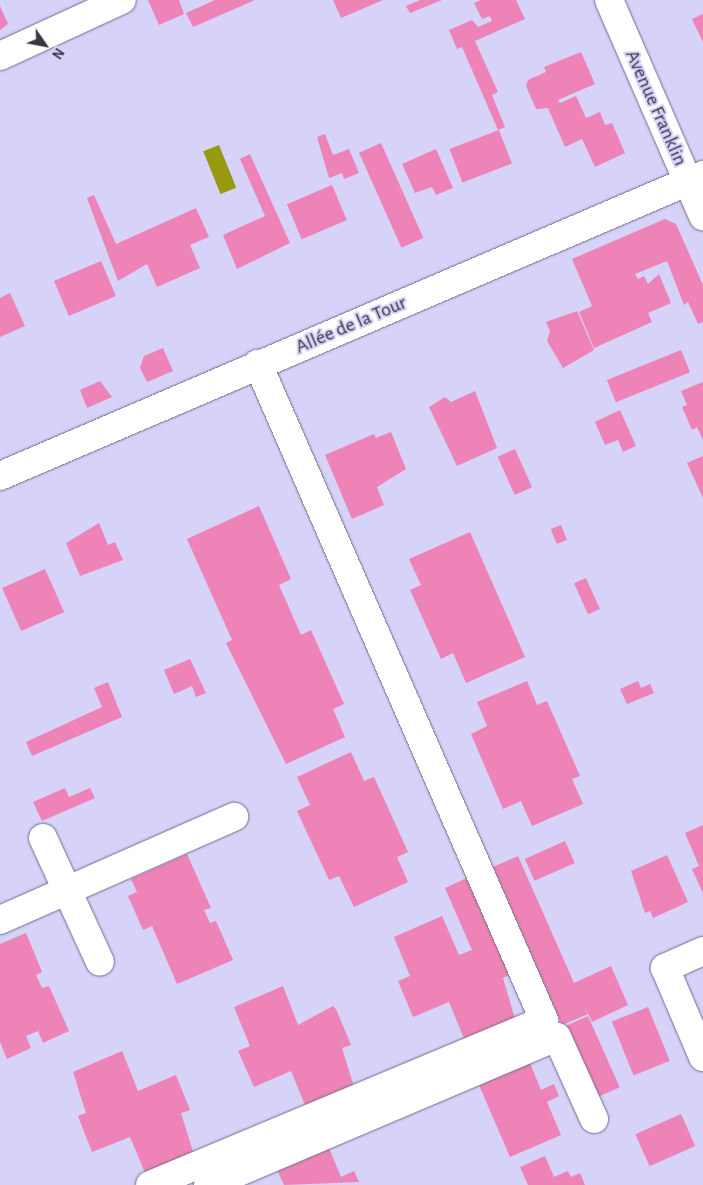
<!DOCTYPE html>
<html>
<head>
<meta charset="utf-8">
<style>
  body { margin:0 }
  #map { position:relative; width:703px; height:1185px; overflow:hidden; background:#d6d2f8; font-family:"Alegreya Sans",sans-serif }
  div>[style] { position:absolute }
  .water>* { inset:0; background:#97990e; transform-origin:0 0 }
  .building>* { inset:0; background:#ed83b6; transform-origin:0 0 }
  .roads { filter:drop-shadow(0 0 1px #716d8f) drop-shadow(0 0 1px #716d8f) }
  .minor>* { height:28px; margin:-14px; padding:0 14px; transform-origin:14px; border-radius:14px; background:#fff }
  span { translate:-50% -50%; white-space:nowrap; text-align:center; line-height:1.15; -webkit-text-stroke:4px #d6d2f8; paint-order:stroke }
  .street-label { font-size:20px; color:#383746 }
  .north { position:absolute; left:20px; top:20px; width:50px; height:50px; -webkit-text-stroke:4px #d6d2f8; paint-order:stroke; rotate:123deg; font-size:14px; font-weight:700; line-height:20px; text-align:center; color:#383746 }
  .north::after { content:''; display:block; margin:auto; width:18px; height:22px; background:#383746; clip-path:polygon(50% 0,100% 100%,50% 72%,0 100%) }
</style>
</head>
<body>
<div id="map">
  <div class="water">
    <i style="left:219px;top:145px;width:46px;height:17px;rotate:68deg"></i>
  </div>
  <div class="building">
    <i style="clip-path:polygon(148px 0,179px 0,184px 14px,159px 25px)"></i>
    <i style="clip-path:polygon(215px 0,255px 0,193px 27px,186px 13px)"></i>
    <i style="clip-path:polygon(333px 0,383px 0,341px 18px)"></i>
    <i style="clip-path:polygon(420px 0,442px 0,410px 13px,406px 6px)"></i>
    <i style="clip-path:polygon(481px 0,516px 0,525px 19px,475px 41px,498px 92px,492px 95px,505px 127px,498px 130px,462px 47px,457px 49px,449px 30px,472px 20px,478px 27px,492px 21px,490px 16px,482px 19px,474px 3px)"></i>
    <i style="clip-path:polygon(0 6px,8px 24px,0 30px)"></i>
    <i style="clip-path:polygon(703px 14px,703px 42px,692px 19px)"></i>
    <i style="clip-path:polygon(581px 52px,595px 84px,558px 100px,560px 103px,576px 96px,586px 118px,600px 112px,605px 125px,612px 123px,625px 153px,595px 167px,582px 139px,565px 147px,548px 108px,536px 109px,526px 86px,528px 80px,546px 72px,544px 67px)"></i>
    <i style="left:499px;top:130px;width:36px;height:53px;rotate:69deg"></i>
    <i style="clip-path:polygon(325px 134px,333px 155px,349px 149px,359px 173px,344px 179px,342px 173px,329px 178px,317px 137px)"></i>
    <i style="left:381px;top:143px;width:104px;height:24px;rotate:66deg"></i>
    <i style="clip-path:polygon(436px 149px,453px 188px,436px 195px,432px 187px,415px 193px,402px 164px)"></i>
    <i style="clip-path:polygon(250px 154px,290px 243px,237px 269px,223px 235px,265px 216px,240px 159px)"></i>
    <i style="left:332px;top:185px;width:38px;height:49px;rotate:67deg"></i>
    <i style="clip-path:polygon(94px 195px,116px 244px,196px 208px,209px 237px,190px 245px,200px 268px,157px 287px,147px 264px,118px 281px,87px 198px)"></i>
    <i style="clip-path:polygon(665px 219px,676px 224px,703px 285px,703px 322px,698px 324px,688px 302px,684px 305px,667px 261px,635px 274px,638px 279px,644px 276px,648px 284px,659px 274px,671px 303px,648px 313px,652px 322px,594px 348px,579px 312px,592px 306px,572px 259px)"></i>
    <i style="left:101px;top:261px;width:38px;height:51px;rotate:67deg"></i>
    <i style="clip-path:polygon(10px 293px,25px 326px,0 337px,0 298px)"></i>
    <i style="clip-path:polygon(577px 311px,594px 350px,563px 368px,547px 341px,550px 331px,546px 322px)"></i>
    <i style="clip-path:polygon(163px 348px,173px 371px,147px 382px,140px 368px,144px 356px)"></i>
    <i style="left:681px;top:350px;width:24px;height:80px;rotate:68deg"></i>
    <i style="clip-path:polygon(100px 381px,112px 397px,87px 408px,80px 390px)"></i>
    <i style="clip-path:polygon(703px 382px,703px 440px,697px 427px,692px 430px,682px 407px,687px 405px,681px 391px)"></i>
    <i style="clip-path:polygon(475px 391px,497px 448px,457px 466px,429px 407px,445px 397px,451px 402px)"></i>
    <i style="clip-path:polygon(620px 410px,636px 446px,623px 452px,618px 440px,605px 445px,595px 422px)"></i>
    <i style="clip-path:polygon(391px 432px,406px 469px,377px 487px,384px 505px,352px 519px,325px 455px,374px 434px,376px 438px)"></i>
    <i style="left:515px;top:449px;width:42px;height:19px;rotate:66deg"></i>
    <i style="clip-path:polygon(703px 456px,703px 498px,687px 463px)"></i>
    <i style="clip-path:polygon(259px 506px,291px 579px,279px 585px,301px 635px,311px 630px,344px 704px,333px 709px,345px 737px,286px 764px,226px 643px,232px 640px,187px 539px)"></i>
    <i style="clip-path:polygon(99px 523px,108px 545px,115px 542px,123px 560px,80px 576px,66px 543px)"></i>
    <i style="left:561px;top:525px;width:16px;height:11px;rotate:68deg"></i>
    <i style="clip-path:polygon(470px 532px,525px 657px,466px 683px,453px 653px,441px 659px,410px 590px,421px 585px,409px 559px)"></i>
    <i style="left:45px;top:569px;width:47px;height:47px;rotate:66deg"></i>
    <i style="left:586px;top:578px;width:34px;height:13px;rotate:66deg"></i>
    <i style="clip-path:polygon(190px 659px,206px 693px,196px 697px,192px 686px,174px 694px,164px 670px)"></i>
    <i style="clip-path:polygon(527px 681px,537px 705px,547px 701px,580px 776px,572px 779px,583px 804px,532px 826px,521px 801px,503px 809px,471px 734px,487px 726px,477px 702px)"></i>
    <i style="clip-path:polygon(638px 681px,641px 688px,650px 684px,654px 693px,627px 704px,620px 689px)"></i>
    <i style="clip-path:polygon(108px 682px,122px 717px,32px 756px,26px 742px,102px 707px,94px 688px)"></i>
    <i style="clip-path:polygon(351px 752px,364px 781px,374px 777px,408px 852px,397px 857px,408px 882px,354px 907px,339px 876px,329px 880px,297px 811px,310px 805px,297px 777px)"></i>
    <i style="clip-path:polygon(65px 788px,69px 797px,90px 788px,95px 798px,42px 821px,33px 802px)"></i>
    <i style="clip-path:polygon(703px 825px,703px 893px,692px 869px,699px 866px,685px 833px)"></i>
    <i style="left:565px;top:841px;width:24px;height:44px;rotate:66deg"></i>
    <i style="clip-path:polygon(187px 854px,211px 908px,204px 910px,210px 923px,216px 921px,233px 960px,177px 984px,152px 926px,143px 930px,128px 896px,137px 892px,131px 879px)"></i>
    <i style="clip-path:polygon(667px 855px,688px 902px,653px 918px,650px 911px,645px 913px,631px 871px)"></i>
    <i style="clip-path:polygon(518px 856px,574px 983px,611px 966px,628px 1005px,592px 1022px,583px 1002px,588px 1014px,562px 1025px,493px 867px)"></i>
    <i style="clip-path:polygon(469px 877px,511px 974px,503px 978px,515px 1019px,465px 1041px,449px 1002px,413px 1017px,398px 981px,410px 976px,394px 937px,442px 916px,459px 955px,472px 950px,445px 888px)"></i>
    <i style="clip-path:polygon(26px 933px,42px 972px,36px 975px,42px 988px,49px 986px,69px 1031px,43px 1043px,38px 1031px,26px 1036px,31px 1048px,7px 1059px,0 1042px,0 944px)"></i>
    <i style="clip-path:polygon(283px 986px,298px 1025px,333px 1006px,336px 1009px,351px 1045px,342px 1048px,355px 1090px,307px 1110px,291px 1071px,254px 1087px,238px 1051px,250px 1046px,234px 1007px)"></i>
    <i style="left:648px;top:1007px;width:58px;height:39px;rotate:68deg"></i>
    <i style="left:588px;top:1016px;width:78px;height:28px;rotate:66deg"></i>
    <i style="clip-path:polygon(122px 1051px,138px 1091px,176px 1075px,190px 1110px,181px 1113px,194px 1155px,146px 1175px,130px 1137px,92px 1152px,78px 1116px,86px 1113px,73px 1072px)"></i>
    <i style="clip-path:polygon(528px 1058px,541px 1090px,554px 1084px,559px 1096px,547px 1102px,561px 1135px,510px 1157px,476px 1078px)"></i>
    <i style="left:681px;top:1114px;width:35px;height:50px;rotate:66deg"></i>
    <i style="clip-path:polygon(327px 1143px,341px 1177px,354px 1171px,359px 1182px,284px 1185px,275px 1165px)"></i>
    <i style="clip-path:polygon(545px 1156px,554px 1177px,568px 1171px,571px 1177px,580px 1173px,585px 1185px,528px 1185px,520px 1167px)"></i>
  </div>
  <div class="roads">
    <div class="minor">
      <i style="left:609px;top:0;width:236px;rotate:66.5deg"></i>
      <i style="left:0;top:56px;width:134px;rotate:-24.7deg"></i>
      <i style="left:0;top:476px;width:765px;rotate:-23.18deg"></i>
      <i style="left:43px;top:838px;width:136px;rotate:65.3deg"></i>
      <i style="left:0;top:920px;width:256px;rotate:-23.8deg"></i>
      <i style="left:703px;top:951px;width:42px;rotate:155.9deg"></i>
      <i style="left:665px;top:968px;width:97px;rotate:66.9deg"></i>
      <i style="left:150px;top:1185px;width:427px;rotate:-22.7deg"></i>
      <i style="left:544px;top:1020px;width:716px;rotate:-113.56deg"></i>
      <i style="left:208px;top:1185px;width:379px;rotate:-23deg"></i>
      <i style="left:557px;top:1037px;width:90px;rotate:65.7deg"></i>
    </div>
  </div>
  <div class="street-label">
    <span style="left:656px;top:108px;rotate:66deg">Avenue Franklin</span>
    <span style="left:351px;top:325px;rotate:-23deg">Allée de la Tour</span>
  </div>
  <div class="north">N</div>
</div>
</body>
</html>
